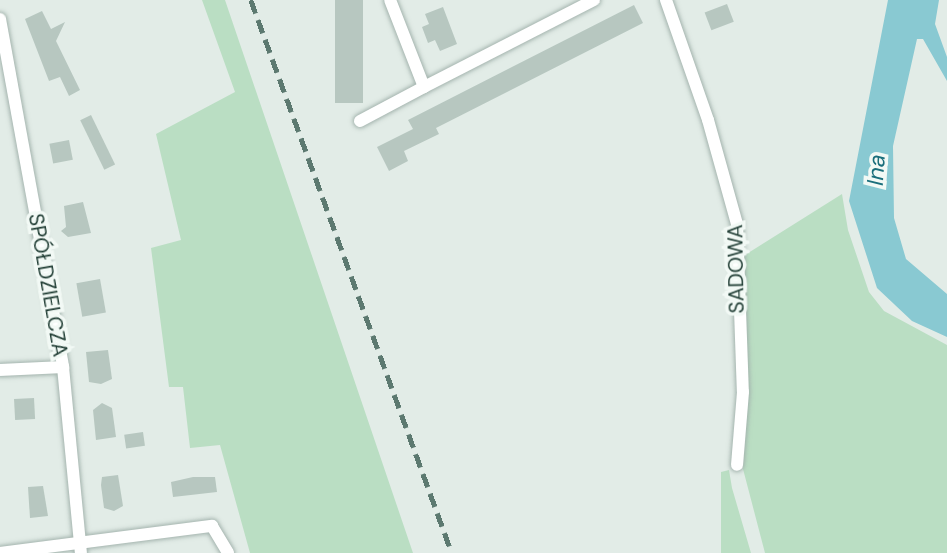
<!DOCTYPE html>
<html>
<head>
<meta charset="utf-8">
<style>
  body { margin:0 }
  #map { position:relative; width:947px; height:553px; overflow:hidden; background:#e2ece7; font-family:"DM Sans",sans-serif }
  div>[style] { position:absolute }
  .green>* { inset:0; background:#badec3 }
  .water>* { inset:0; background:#89c9d2 }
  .building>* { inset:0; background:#b7c7c0; transform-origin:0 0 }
  .roads { filter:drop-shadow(0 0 2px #a4b4ae) drop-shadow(0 0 2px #a4b4ae) }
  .street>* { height:12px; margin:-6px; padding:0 6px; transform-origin:6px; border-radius:6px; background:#fff }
  .rail>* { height:4.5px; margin-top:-2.25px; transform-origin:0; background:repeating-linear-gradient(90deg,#5c7970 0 14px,transparent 0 21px) }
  span { translate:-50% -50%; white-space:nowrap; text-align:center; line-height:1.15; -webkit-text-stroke:7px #f2f9f5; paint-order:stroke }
  .street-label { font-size:21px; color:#213e35 }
  .water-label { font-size:23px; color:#1a6e7b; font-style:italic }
</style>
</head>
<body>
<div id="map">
  <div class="green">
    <i style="clip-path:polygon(202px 0,225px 0,413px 553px,250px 553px,220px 445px,190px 448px,183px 387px,169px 387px,151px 248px,181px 240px,156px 134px,235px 92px)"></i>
    <i style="clip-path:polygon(842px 194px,848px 230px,869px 292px,884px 311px,947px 345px,947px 553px,765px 553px,743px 469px,748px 395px,737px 260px)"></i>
    <i style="clip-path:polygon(729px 470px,732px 488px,751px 553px,721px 553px,721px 472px)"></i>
  </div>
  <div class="water">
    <i style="clip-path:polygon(888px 0,939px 0,935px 24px,947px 57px,947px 81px,923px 39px,917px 39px,893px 146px,894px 218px,906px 259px,947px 294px,947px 337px,912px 321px,877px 288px,849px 201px)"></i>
  </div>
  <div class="building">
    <i style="left:335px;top:0;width:28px;height:103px"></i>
    <i style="left:727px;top:4px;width:19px;height:24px;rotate:69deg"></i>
    <i style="clip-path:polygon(634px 5px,643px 23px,436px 128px,439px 134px,404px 151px,408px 161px,389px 171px,377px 147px,413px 129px,408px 120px)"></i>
    <i style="clip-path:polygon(443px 7px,457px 44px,440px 51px,435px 40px,428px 43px,422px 27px,429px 24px,425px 14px)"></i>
    <i style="clip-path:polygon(42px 11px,51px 29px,65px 22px,56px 41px,80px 90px,69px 96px,60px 77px,49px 81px,25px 19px)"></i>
    <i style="left:91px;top:115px;width:55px;height:12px;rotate:64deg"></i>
    <i style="left:69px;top:140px;width:20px;height:20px;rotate:79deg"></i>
    <i style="clip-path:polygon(83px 202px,91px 233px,68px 237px,61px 231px,66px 227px,64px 206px)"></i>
    <i style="left:100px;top:279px;width:34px;height:24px;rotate:80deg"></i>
    <i style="clip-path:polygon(108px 350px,112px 379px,101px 384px,89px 382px,86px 352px)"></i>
    <i style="left:34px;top:398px;width:21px;height:20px;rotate:87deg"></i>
    <i style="clip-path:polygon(102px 403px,112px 408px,116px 437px,96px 440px,93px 410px)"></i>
    <i style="left:143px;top:432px;width:14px;height:19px;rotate:82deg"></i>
    <i style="clip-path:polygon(118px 475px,123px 506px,114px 511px,104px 508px,101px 485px,102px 477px)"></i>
    <i style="clip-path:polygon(193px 477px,215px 477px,217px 492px,173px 497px,171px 482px)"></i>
    <i style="clip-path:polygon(43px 486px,48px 516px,30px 518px,28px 487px)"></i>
  </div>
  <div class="roads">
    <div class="street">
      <i style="left:666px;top:0;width:127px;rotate:70.7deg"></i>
      <i style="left:708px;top:120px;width:108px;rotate:74.4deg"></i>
      <i style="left:737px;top:224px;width:168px;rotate:88deg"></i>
      <i style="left:743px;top:392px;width:73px;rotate:94.7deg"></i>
      <i style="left:0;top:19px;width:354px;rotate:79.7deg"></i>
      <i style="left:63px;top:367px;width:187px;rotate:84.5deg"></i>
      <i style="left:424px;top:87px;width:191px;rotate:-27.1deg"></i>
      <i style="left:360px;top:121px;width:72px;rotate:-28deg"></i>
      <i style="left:424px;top:87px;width:93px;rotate:-111.3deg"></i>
      <i style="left:0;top:370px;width:63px;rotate:-2.7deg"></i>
      <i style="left:0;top:553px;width:214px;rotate:-7.3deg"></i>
      <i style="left:212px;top:526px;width:31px;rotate:59deg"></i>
    </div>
  </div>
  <div class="rail">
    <i style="left:251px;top:0;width:588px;rotate:70.03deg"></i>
  </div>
  <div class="street-label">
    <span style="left:736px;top:269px;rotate:-91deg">SADOWA</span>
    <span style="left:48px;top:285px;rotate:80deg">SPÓŁDZIELCZA</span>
  </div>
  <div class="water-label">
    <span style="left:876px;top:170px;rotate:-86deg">Ina</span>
  </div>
</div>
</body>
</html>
